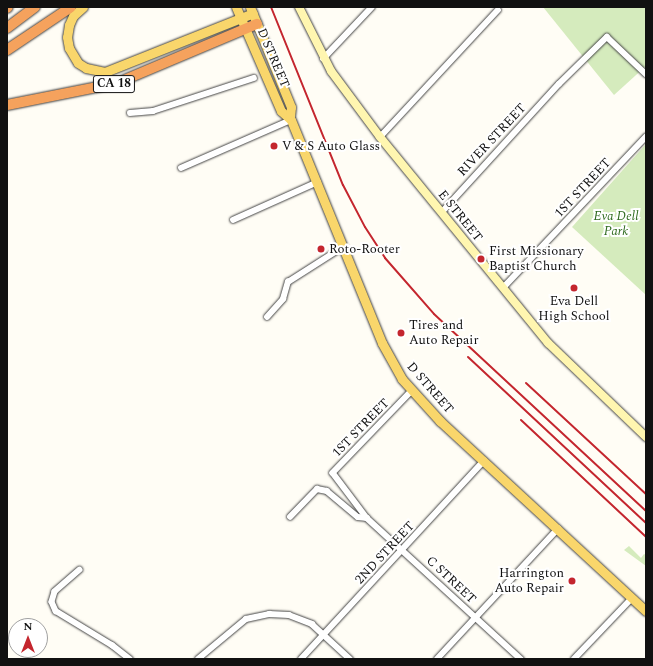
<!DOCTYPE html>
<html>
<head>
<meta charset="utf-8">
<style>
  body { margin:0 }
  #map { position:relative; width:653px; height:666px; overflow:hidden; background:#fffdf5; font-family:Spectral,serif }
  div>[style] { position:absolute }
  .green>* { inset:0; background:#d5ebbd }
  .roads { filter:drop-shadow(0 0 1px #444) drop-shadow(0 0 1px #444) }
  .street>* { height:5.5px; margin:-2.75px; padding:0 2.75px; transform-origin:2.75px; border-radius:2.75px; background:#fff }
  .secondary>* { height:8px; margin:-4px; padding:0 4px; transform-origin:4px; border-radius:4px; background:#fff6b0 }
  .primary>* { height:9px; margin:-4.5px; padding:0 4.5px; transform-origin:4.5px; border-radius:4.5px; background:#f9d66b }
  .highway>* { height:10px; margin:-5px; padding:0 5px; transform-origin:5px; border-radius:5px; background:#f5a25d }
  .rail>* { height:2px; margin:-1px; padding:0 1px; transform-origin:1px; border-radius:1px; background:#c4262e }
  .dots>* { width:11px; height:11px; translate:-50% -50%; box-sizing:border-box; border:2px solid #fff; border-radius:50% }
  span { translate:-50% -50%; white-space:nowrap; text-align:center; line-height:1.15; -webkit-text-stroke:4px #fff; paint-order:stroke }
  .shield-label span { padding:1px 3px; background:#fff; border:1px solid; border-radius:3px; -webkit-text-stroke-width:0 }
  .shield-label { font-size:12px; color:#111; font-weight:700 }
  .street-label { font-size:13px; color:#111 }
  .poi-label { font-size:13px; color:#111 }
  .left { translate:0 -50%; text-align:left }
  .right { translate:-100% -50%; text-align:right }
  .park-label { font-size:13px; color:#2f6b1f; font-style:italic }
  .frame { position:absolute; inset:0; border:8px solid #111; pointer-events:none }
  .north { position:absolute; left:8px; top:618px; width:40px; height:40px; box-sizing:border-box; background:#fff; border:1px solid #a0a0a0; border-radius:50%; rotate:0deg; font-size:11px; font-weight:700; line-height:16px; text-align:center; color:#111 }
  .north::after { content:''; display:block; margin:auto; width:14px; height:18px; background:#c4262e; clip-path:polygon(50% 0,100% 100%,50% 72%,0 100%) }
</style>
</head>
<body>
<div id="map">
  <div class="green">
    <i style="clip-path:polygon(543px 7px,646px 7px,646px 66px,614px 95px)"></i>
    <i style="clip-path:polygon(646px 144px,646px 295px,572px 227px)"></i>
    <i style="clip-path:polygon(629px 546px,641px 558px,644px 554px,646px 555px,646px 566px,624px 550px)"></i>
  </div>
  <div class="roads">
    <div class="street">
      <i style="left:323px;top:59px;width:71px;rotate:-46.7deg"></i>
      <i style="left:130px;top:113px;width:23px;rotate:-5deg"></i>
      <i style="left:153px;top:111px;width:106px;rotate:-18.1deg"></i>
      <i style="left:380px;top:137px;width:173px;rotate:-47.1deg"></i>
      <i style="left:181px;top:168px;width:120px;rotate:-23.6deg"></i>
      <i style="left:442px;top:212px;width:173px;rotate:-47.6deg"></i>
      <i style="left:559px;top:84px;width:67px;rotate:-44.4deg"></i>
      <i style="left:607px;top:37px;width:54px;rotate:43.5deg"></i>
      <i style="left:233px;top:220px;width:93px;rotate:-24.1deg"></i>
      <i style="left:503px;top:288px;width:208px;rotate:-46.6deg"></i>
      <i style="left:267px;top:317px;width:24px;rotate:-48deg"></i>
      <i style="left:283px;top:299px;width:18px;rotate:-74deg"></i>
      <i style="left:288px;top:282px;width:65px;rotate:-32.5deg"></i>
      <i style="left:412px;top:391px;width:114px;rotate:133.9deg"></i>
      <i style="left:333px;top:473px;width:56px;rotate:52.9deg"></i>
      <i style="left:367px;top:518px;width:209px;rotate:42.5deg"></i>
      <i style="left:290px;top:517px;width:39px;rotate:-46deg"></i>
      <i style="left:317px;top:489px;width:10px;rotate:11deg"></i>
      <i style="left:327px;top:491px;width:40px;rotate:40deg"></i>
      <i style="left:358px;top:517px;width:9px;rotate:6deg"></i>
      <i style="left:80px;top:570px;width:33px;rotate:139deg"></i>
      <i style="left:55px;top:592px;width:10px;rotate:107deg"></i>
      <i style="left:52px;top:602px;width:10px;rotate:66deg"></i>
      <i style="left:56px;top:611px;width:66px;rotate:31.3deg"></i>
      <i style="left:112px;top:645px;width:23px;rotate:38deg"></i>
      <i style="left:198px;top:659px;width:62px;rotate:-39.8deg"></i>
      <i style="left:246px;top:619px;width:24px;rotate:-12deg"></i>
      <i style="left:269px;top:614px;width:20px;rotate:3deg"></i>
      <i style="left:289px;top:615px;width:25px;rotate:21deg"></i>
      <i style="left:312px;top:624px;width:52px;rotate:42.6deg"></i>
      <i style="left:301px;top:659px;width:270px;rotate:-47.3deg"></i>
      <i style="left:437px;top:659px;width:178px;rotate:-47.1deg"></i>
      <i style="left:574px;top:659px;width:84px;rotate:-46.4deg"></i>
    </div>
    <div class="secondary">
      <i style="left:299px;top:7px;width:72px;rotate:63.4deg"></i>
      <i style="left:331px;top:71px;width:82px;rotate:53.4deg"></i>
      <i style="left:380px;top:137px;width:266px;rotate:50.8deg"></i>
      <i style="left:548px;top:343px;width:136px;rotate:43.8deg"></i>
    </div>
    <div class="primary">
      <i style="left:83px;top:7px;width:13px;rotate:138deg"></i>
      <i style="left:73px;top:16px;width:10px;rotate:114deg"></i>
      <i style="left:69px;top:25px;width:12px;rotate:99deg"></i>
      <i style="left:67px;top:37px;width:11px;rotate:80deg"></i>
      <i style="left:69px;top:48px;width:17px;rotate:59deg"></i>
      <i style="left:78px;top:63px;width:9px;rotate:32deg"></i>
      <i style="left:86px;top:68px;width:19px;rotate:12deg"></i>
      <i style="left:105px;top:72px;width:159px;rotate:-21.7deg"></i>
      <i style="left:236px;top:7px;width:113px;rotate:66.6deg"></i>
      <i style="left:281px;top:111px;width:13px;rotate:42deg"></i>
      <i style="left:291px;top:120px;width:241px;rotate:67.8deg"></i>
      <i style="left:382px;top:343px;width:41px;rotate:60.9deg"></i>
      <i style="left:402px;top:379px;width:57px;rotate:47.9deg"></i>
      <i style="left:440px;top:421px;width:280px;rotate:42.7deg"></i>
      <i style="left:250px;top:7px;width:108px;rotate:67.7deg"></i>
      <i style="left:291px;top:107px;width:9px;rotate:96deg"></i>
    </div>
    <div class="highway">
      <i style="left:7px;top:8px;width:1px;rotate:-45deg"></i>
      <i style="left:7px;top:28px;width:35px;rotate:-37deg"></i>
      <i style="left:7px;top:50px;width:77px;rotate:-33.9deg"></i>
      <i style="left:7px;top:105px;width:112px;rotate:-11.3deg"></i>
      <i style="left:117px;top:83px;width:152px;rotate:-22.9deg"></i>
    </div>
  </div>
  <div class="rail">
    <i style="left:271px;top:7px;width:192px;rotate:68deg"></i>
    <i style="left:343px;top:185px;width:47px;rotate:62.4deg"></i>
    <i style="left:365px;top:227px;width:37px;rotate:57deg"></i>
    <i style="left:385px;top:258px;width:74px;rotate:48.8deg"></i>
    <i style="left:434px;top:314px;width:289px;rotate:42.9deg"></i>
    <i style="left:468px;top:357px;width:243px;rotate:43deg"></i>
    <i style="left:526px;top:383px;width:163px;rotate:42.8deg"></i>
    <i style="left:521px;top:420px;width:171px;rotate:43.1deg"></i>
  </div>
  <div class="dots">
    <i style="left:274px;top:146px;background:#c4262e"></i>
    <i style="left:321px;top:249px;background:#c4262e"></i>
    <i style="left:481px;top:259px;background:#c4262e"></i>
    <i style="left:574px;top:288px;background:#c4262e"></i>
    <i style="left:401px;top:333px;background:#c4262e"></i>
    <i style="left:572px;top:581px;background:#c4262e"></i>
  </div>
  <div class="shield-label">
    <span style="left:114px;top:84px">CA 18</span>
  </div>
  <div class="street-label">
    <span style="left:273px;top:58px;rotate:67deg">D STREET</span>
    <span style="left:492px;top:140px;rotate:-47deg">RIVER STREET</span>
    <span style="left:583px;top:188px;rotate:-47deg">1ST STREET</span>
    <span style="left:460px;top:216px;rotate:51deg">E STREET</span>
    <span style="left:430px;top:388px;rotate:49deg">D STREET</span>
    <span style="left:361px;top:428px;rotate:-46deg">1ST STREET</span>
    <span style="left:385px;top:553px;rotate:-47deg">2ND STREET</span>
    <span style="left:451px;top:580px;rotate:43deg">C STREET</span>
  </div>
  <div class="poi-label">
    <span class="left" style="left:282px;top:146px">V &amp; S Auto Glass</span>
    <span class="left" style="left:329px;top:249px">Roto-Rooter</span>
    <span class="left" style="left:489px;top:259px">First Missionary<br>Baptist Church</span>
    <span style="left:574px;top:309px">Eva Dell<br>High School</span>
    <span class="left" style="left:409px;top:333px">Tires and<br>Auto Repair</span>
    <span class="right" style="left:564px;top:581px">Harrington<br>Auto Repair</span>
  </div>
  <div class="park-label">
    <span style="left:616px;top:224px">Eva Dell<br>Park</span>
  </div>
  <div class="frame"></div>
  <div class="north">N</div>
</div>
</body>
</html>
